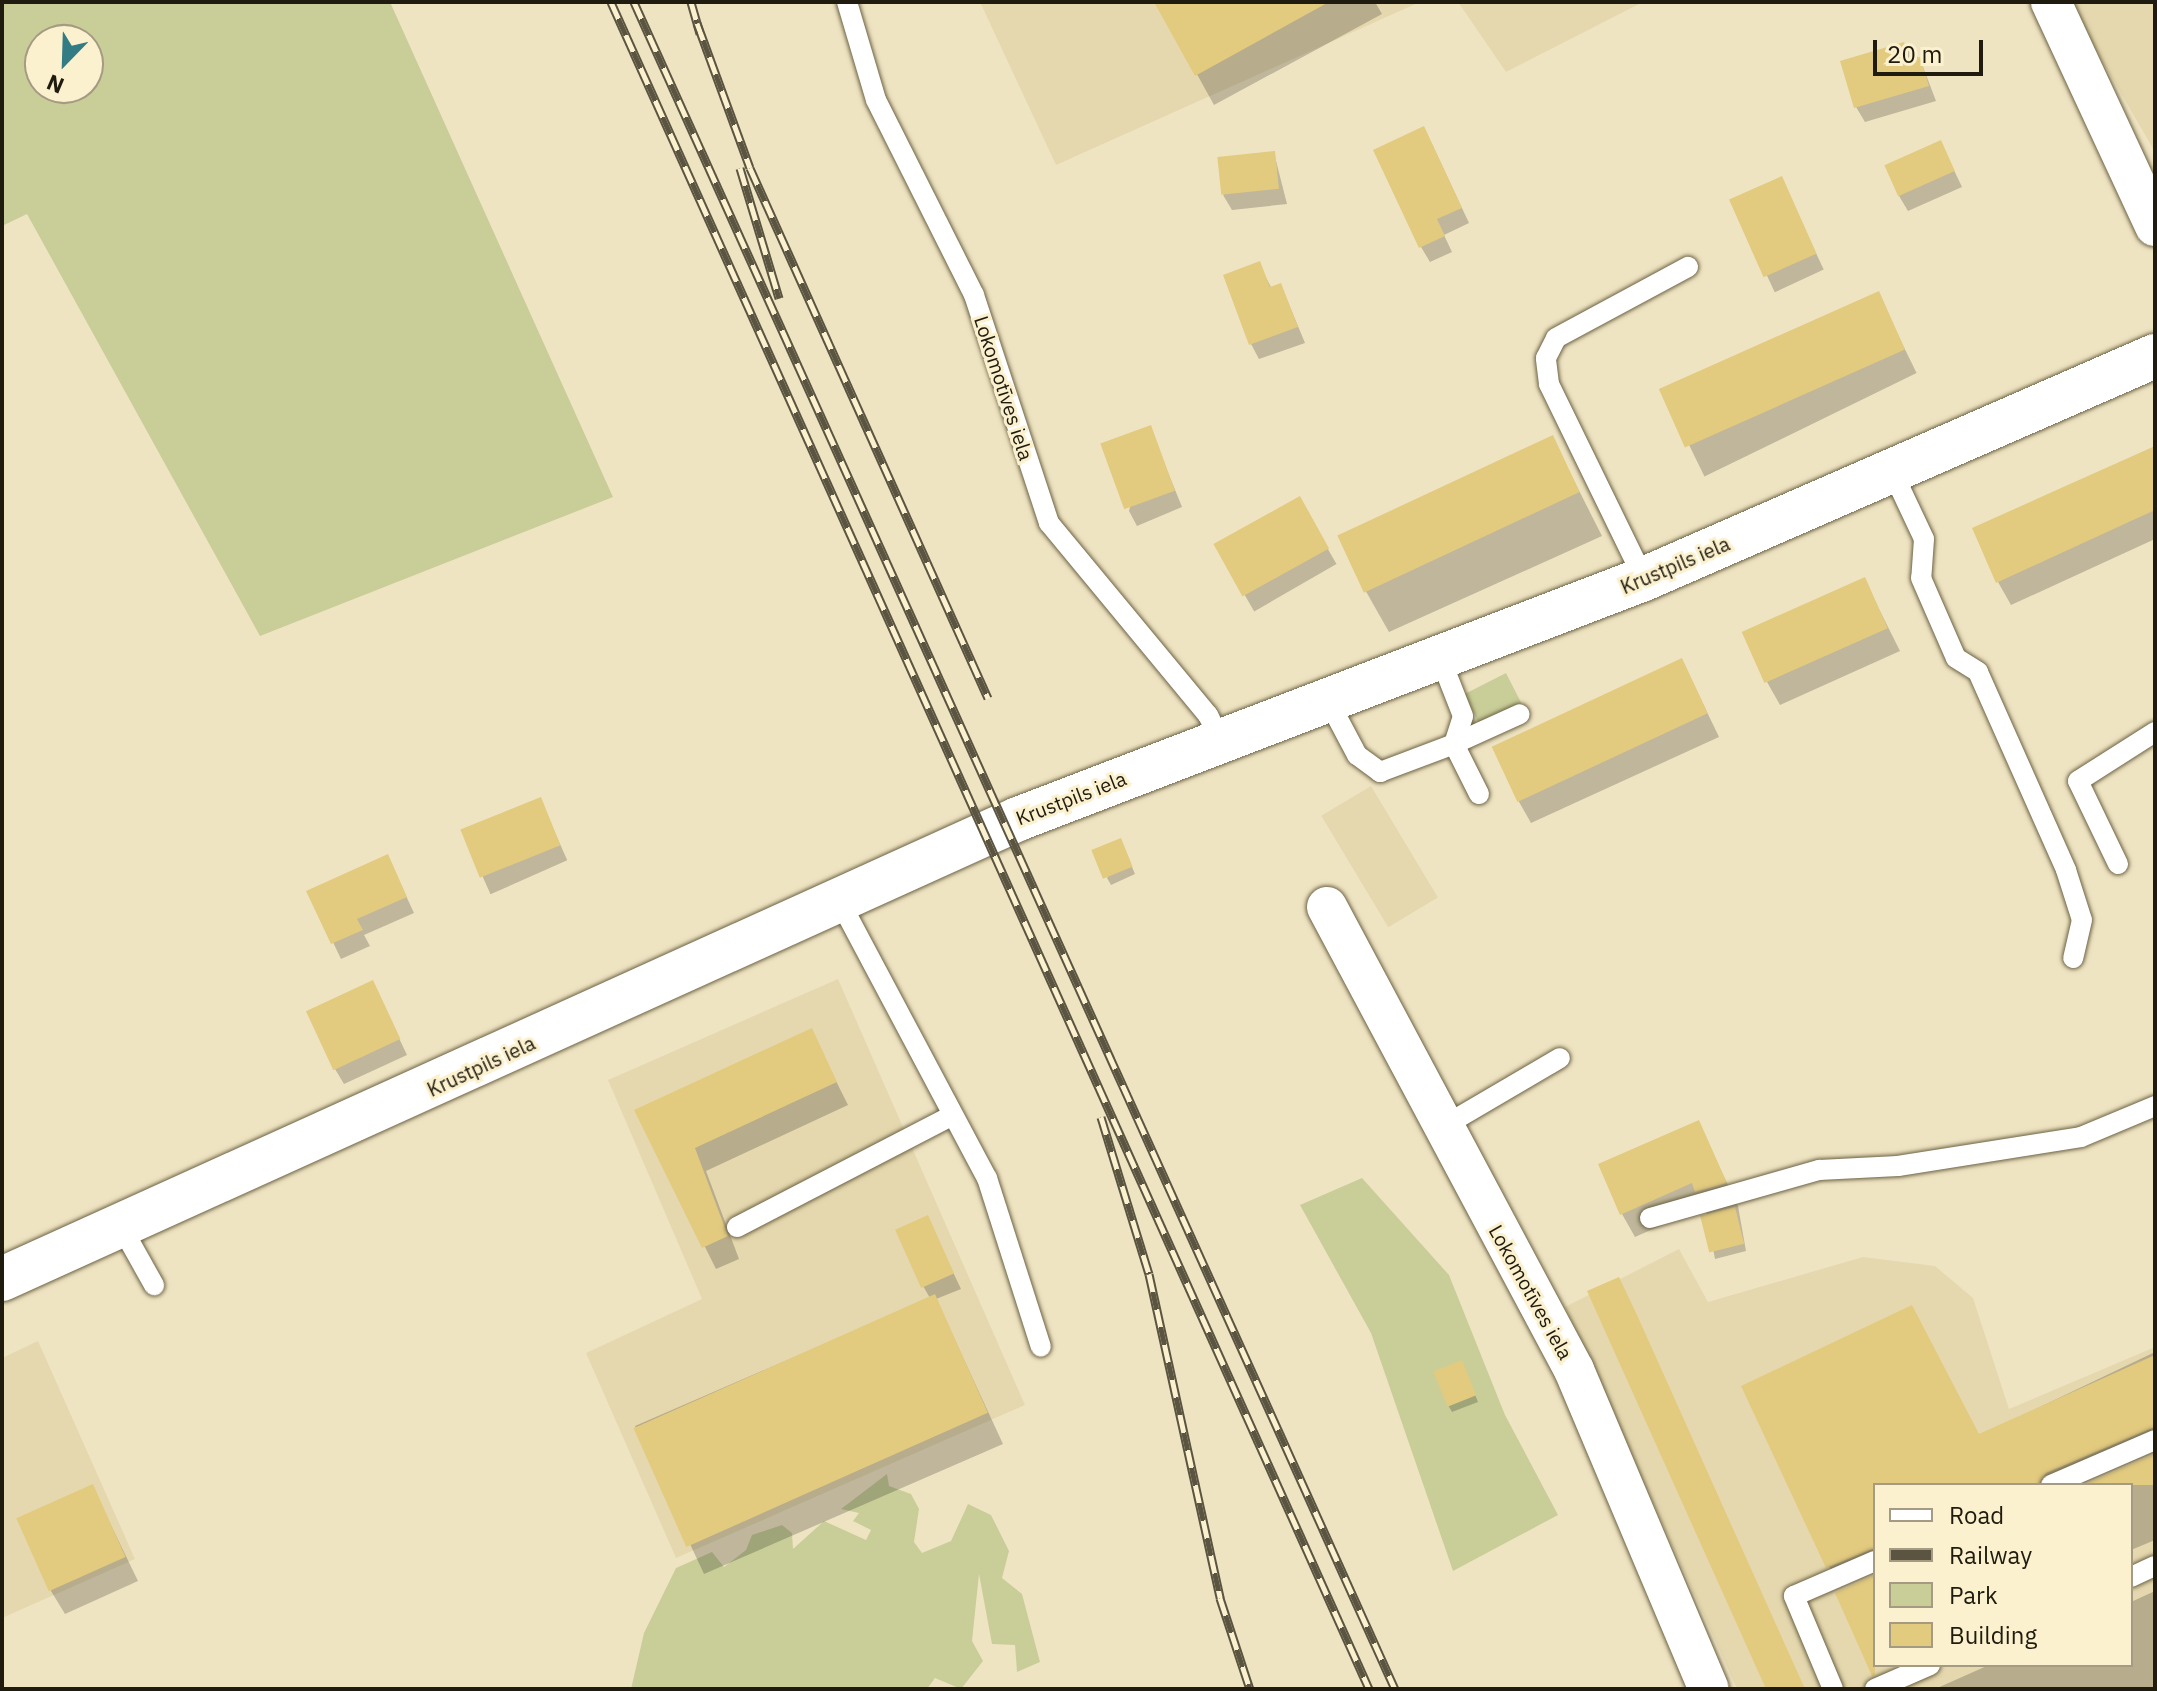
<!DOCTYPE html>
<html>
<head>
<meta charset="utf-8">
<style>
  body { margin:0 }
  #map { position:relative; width:2157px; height:1691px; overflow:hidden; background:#efe4c2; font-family:"IBM Plex Sans",sans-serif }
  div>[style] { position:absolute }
  .built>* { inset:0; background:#e5d8ae; transform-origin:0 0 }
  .green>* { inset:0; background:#c9ce98; transform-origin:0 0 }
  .shadow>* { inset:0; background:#0003; transform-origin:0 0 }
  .building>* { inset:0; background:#e2ca7f; transform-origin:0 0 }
  .roads { filter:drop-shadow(0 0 2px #6c6244) drop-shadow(0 0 2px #6c6244) }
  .service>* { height:20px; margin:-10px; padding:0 10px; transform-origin:10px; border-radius:10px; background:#fff }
  .minor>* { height:40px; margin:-20px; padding:0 20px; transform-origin:20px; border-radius:20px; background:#fff }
  .tertiary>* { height:44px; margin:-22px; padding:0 22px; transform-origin:22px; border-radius:22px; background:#fff }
  .rail>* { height:9px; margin-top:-4.5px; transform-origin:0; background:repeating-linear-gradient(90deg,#fcf1cf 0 18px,#5a5441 0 36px); box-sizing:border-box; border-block:2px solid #5a5441 }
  span { translate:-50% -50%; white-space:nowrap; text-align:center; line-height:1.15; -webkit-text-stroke:6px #fcf1cf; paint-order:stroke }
  .street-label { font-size:20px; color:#1f1b0e }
  .frame { position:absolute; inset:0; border:4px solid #1f1b0e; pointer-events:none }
  .legend { position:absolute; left:1873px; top:1483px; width:260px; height:184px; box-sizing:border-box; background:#fcf1cf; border:2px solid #a49b82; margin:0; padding:10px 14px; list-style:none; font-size:24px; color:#1f1b0e }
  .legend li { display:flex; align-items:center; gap:16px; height:40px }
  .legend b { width:40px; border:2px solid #a49b82 }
  .north { position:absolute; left:24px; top:24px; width:80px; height:80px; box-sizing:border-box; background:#fcf1cf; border:2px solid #a49b82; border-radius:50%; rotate:203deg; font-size:22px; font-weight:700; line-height:32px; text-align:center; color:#1f1b0e }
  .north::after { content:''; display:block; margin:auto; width:28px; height:36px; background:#337c83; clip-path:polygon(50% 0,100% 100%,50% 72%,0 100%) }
  .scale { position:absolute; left:1873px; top:40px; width:110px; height:36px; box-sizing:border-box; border:4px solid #1f1b0e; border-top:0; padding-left:10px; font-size:24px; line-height:28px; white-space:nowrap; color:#1f1b0e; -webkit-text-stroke:6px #fcf1cf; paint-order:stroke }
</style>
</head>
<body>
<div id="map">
  <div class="built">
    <i style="clip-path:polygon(980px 2px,1420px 2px,1056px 165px)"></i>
    <i style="clip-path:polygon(1458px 2px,1643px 2px,1506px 72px)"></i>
    <i style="clip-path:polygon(2068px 2px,2155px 2px,2155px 152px)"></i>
    <i style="left:1371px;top:786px;width:130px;height:58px;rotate:59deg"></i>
    <i style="clip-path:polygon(838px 979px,1025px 1405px,676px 1558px,586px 1353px,702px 1299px,608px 1080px)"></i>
    <i style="clip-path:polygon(evenodd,1679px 1249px,1708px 1302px,1863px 1257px,1935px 1266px,1973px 1298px,2009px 1409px,2155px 1347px,2155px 1689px,1737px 1689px,1565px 1307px,1679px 1249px,1875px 1485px,2131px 1485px,2131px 1665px,1875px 1665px,1875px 1485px)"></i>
    <i style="clip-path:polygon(38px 1341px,135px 1559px,2px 1618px,2px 1358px)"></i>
  </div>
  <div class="green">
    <i style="clip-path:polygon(evenodd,2px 2px,390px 2px,613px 497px,260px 636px,27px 214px,2px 226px,2px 2px,40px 40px,88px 40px,88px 88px,40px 88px,40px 40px)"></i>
    <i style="left:1506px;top:673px;width:34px;height:47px;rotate:63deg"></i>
    <i style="clip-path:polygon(1362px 1178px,1449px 1275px,1505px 1415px,1558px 1515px,1453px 1571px,1371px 1333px,1300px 1205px)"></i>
    <i style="clip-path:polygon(887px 1474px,889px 1486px,911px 1494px,919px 1509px,914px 1542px,922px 1553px,951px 1541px,968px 1504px,991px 1515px,1009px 1551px,1002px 1578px,1022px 1594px,1040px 1662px,1017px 1672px,1015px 1645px,992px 1644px,979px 1574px,972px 1641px,983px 1661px,961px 1689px,935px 1678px,927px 1689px,631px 1689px,644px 1633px,676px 1568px,712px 1552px,724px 1567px,746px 1550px,752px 1535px,782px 1525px,792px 1533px,793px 1549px,824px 1521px,866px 1540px,871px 1530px,853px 1521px,859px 1513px,841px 1509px)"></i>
  </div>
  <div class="shadow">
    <i style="clip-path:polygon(1157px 2px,1375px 2px,1382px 14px,1214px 105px)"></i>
    <i style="clip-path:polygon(1903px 44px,1920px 59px,1936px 101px,1865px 122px,1856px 107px)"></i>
    <i style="clip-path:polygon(1941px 143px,1962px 187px,1908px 211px,1899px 196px)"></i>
    <i style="clip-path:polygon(1432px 144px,1469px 223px,1444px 235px,1452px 252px,1430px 262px,1421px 247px)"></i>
    <i style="clip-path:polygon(1274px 153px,1287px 204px,1232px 210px,1223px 195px)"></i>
    <i style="left:1781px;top:178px;width:101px;height:54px;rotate:65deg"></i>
    <i style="clip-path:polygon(1259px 264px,1272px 289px,1281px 285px,1305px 343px,1259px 359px,1251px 344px)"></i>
    <i style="left:1878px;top:294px;width:88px;height:236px;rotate:64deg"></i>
    <i style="clip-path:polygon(1150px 428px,1182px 507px,1137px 526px,1129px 511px)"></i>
    <i style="clip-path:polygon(1552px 437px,1602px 536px,1389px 632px,1364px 588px)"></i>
    <i style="clip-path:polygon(2155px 448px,2155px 539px,2011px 605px,1998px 582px)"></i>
    <i style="left:1299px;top:499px;width:75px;height:95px;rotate:60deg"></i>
    <i style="clip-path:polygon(1864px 579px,1900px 651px,1780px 705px,1767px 682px)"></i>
    <i style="clip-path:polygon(1682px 660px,1719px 737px,1531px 823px,1518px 800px)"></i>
    <i style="left:540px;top:799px;width:67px;height:84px;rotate:66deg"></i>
    <i style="clip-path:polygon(1124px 848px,1135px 874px,1111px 885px,1107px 878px)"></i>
    <i style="clip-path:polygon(395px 872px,414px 913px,364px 935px,370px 946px,341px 959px,309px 892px)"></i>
    <i style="clip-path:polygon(380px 998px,407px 1055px,344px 1084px,335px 1069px)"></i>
    <i style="clip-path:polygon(811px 1031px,848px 1105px,706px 1171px,739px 1259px,716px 1269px,637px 1111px)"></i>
    <i style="clip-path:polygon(1698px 1122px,1738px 1206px,1746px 1251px,1715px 1259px,1705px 1206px,1635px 1237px,1622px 1214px)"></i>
    <i style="clip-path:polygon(927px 1217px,961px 1289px,936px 1299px,1003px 1444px,704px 1574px,635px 1426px,930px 1298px,923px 1286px)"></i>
    <i style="clip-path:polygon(2155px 1352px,2155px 1446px,2063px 1485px,1875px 1485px,1875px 1567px,1837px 1583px,1744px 1387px,1979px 1436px)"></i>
    <i style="clip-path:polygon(1465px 1370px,1478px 1402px,1452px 1412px,1448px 1405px)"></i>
    <i style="clip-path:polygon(2155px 1456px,2155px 1540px,2131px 1550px,2131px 1485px,2089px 1485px)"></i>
    <i style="clip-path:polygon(92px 1486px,138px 1581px,65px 1614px,51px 1591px)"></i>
    <i style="clip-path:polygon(2155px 1591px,2155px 1689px,1935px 1689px,1989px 1665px,2131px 1665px,2131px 1602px)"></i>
  </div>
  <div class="building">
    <i style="clip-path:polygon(1154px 2px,1329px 2px,1195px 76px)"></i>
    <i style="clip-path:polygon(1904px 42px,1909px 60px,1920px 57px,1929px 86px,1854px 108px,1840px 61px)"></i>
    <i style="clip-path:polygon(1424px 126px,1462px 208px,1437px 219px,1445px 236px,1419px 248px,1373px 150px)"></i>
    <i style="left:1941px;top:140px;width:34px;height:62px;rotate:66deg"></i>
    <i style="left:1275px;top:151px;width:38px;height:58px;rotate:84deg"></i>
    <i style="left:1782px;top:176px;width:85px;height:58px;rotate:66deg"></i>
    <i style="clip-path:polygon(1260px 261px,1270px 287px,1281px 283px,1298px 327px,1249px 345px,1223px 275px)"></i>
    <i style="left:1879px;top:291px;width:64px;height:241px;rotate:66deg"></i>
    <i style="left:1151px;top:425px;width:70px;height:54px;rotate:70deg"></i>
    <i style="left:1553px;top:435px;width:63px;height:238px;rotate:65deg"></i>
    <i style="clip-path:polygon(2155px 446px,2155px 510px,1996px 583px,1972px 528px)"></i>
    <i style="left:1300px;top:496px;width:60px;height:99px;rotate:61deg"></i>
    <i style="left:1865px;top:577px;width:56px;height:135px;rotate:66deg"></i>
    <i style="left:1682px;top:658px;width:61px;height:210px;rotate:65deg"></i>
    <i style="left:541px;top:797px;width:52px;height:87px;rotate:68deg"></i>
    <i style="left:1121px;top:838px;width:31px;height:32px;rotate:68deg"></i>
    <i style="clip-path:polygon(388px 854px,407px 897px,357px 919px,363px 930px,331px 944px,306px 891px)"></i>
    <i style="left:373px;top:980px;width:65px;height:74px;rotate:65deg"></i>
    <i style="clip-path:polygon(812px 1028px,837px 1082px,695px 1148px,728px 1236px,702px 1248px,634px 1110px)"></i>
    <i style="clip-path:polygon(1699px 1120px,1727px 1183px,1695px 1192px,1692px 1183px,1620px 1215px,1598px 1164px)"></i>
    <i style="left:1735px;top:1207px;width:38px;height:36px;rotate:76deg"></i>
    <i style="left:928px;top:1215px;width:64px;height:36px;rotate:66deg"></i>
    <i style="clip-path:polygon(1619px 1277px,1637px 1315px,1805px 1689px,1766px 1689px,1587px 1291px)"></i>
    <i style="left:935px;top:1294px;width:130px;height:330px;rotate:66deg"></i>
    <i style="clip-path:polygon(1912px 1305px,1979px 1434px,2155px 1355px,2155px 1427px,2046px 1473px,2038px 1485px,1875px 1485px,1875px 1548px,1826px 1568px,1741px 1386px)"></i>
    <i style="left:1462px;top:1360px;width:38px;height:31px;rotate:68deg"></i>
    <i style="clip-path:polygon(2155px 1454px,2155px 1485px,2084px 1485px)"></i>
    <i style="left:93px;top:1484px;width:80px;height:84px;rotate:66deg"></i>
    <i style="clip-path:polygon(1875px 1575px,1875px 1675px,1872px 1676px,1835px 1593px)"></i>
  </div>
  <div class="roads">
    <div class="service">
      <i style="left:847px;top:2px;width:102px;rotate:73.5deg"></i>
      <i style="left:876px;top:100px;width:218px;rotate:63.3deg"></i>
      <i style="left:974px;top:295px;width:240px;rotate:71.8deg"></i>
      <i style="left:1049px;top:523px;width:249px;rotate:50.4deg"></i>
      <i style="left:1208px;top:715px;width:28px;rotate:64deg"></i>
      <i style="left:1892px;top:471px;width:75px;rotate:64.8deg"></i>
      <i style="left:1924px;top:539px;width:39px;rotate:94deg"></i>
      <i style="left:1921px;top:578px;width:87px;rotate:66.4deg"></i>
      <i style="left:1956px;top:658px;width:26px;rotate:32deg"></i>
      <i style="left:1978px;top:672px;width:217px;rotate:66deg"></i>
      <i style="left:2066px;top:870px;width:52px;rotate:72.3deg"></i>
      <i style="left:2082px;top:920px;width:39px;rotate:103deg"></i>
      <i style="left:1644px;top:579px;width:217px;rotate:-116deg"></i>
      <i style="left:1549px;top:384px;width:26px;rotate:-97deg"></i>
      <i style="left:1546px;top:358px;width:22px;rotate:-63deg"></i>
      <i style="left:1556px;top:338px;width:150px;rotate:-28.3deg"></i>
      <i style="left:1330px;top:704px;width:58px;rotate:62.1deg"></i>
      <i style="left:1357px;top:755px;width:29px;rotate:36deg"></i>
      <i style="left:1380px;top:772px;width:79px;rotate:-20.7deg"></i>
      <i style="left:1454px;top:744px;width:29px;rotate:-72deg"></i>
      <i style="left:1463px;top:716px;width:60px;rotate:-111.4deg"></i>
      <i style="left:1479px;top:794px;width:56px;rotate:-116.6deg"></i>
      <i style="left:1454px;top:744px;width:72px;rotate:-24.4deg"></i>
      <i style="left:2118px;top:864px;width:92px;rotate:-115.7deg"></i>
      <i style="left:2078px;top:781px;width:91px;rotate:-32.5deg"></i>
      <i style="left:839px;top:900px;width:315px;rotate:62deg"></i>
      <i style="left:987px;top:1178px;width:177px;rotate:72.3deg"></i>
      <i style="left:1439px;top:1129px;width:140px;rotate:-30.4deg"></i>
      <i style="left:1650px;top:1218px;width:176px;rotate:-15.9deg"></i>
      <i style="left:1819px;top:1170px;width:79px;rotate:-2.9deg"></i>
      <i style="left:1898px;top:1166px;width:185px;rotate:-9deg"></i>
      <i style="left:2081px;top:1137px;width:80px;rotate:-22.7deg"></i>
      <i style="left:121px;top:1226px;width:68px;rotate:60.8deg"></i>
      <i style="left:737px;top:1227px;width:241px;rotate:-27.4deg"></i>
      <i style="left:2051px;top:1485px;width:113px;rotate:-23.4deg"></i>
      <i style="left:2131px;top:1577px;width:26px;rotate:-25deg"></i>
      <i style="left:1833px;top:1689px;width:101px;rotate:-112.8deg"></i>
      <i style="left:1794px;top:1596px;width:88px;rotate:-23.4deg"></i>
      <i style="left:1875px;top:1689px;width:60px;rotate:-23.6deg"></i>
    </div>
    <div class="minor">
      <i style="left:2051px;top:2px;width:247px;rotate:65.1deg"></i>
      <i style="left:1327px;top:907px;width:525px;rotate:61.92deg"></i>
      <i style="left:1574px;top:1370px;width:346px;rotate:67.1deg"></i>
    </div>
    <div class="tertiary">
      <i style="left:2px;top:1279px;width:1115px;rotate:-24.36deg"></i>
      <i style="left:1018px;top:819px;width:670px;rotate:-20.98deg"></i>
      <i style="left:1644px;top:579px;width:558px;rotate:-23.58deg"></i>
    </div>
  </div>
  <div class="rail">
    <i style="left:611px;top:2px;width:1849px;rotate:65.8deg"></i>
    <i style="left:634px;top:2px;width:1851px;rotate:65.72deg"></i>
    <i style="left:691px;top:2px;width:33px;rotate:74deg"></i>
    <i style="left:697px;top:23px;width:154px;rotate:69.9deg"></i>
    <i style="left:750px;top:168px;width:581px;rotate:65.82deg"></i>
    <i style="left:740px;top:168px;width:136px;rotate:73.3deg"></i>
    <i style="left:1101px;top:1117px;width:164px;rotate:73deg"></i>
    <i style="left:1149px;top:1274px;width:332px;rotate:77.6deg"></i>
    <i style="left:1220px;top:1598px;width:96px;rotate:71.8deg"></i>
  </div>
  <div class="street-label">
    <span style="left:1004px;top:388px;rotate:72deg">Lokomotīves iela</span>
    <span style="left:1675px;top:565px;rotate:-23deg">Krustpils iela</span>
    <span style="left:1071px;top:798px;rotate:-21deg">Krustpils iela</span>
    <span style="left:481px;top:1066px;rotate:-25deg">Krustpils iela</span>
    <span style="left:1531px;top:1292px;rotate:61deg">Lokomotīves iela</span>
  </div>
  <div class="frame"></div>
  <ul class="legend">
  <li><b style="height:10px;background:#fff"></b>Road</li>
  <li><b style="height:10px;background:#5a5441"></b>Railway</li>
  <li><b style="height:22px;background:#c9ce98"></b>Park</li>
  <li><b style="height:22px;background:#e2ca7f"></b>Building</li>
  </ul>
  <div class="north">N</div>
  <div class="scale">20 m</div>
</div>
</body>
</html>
